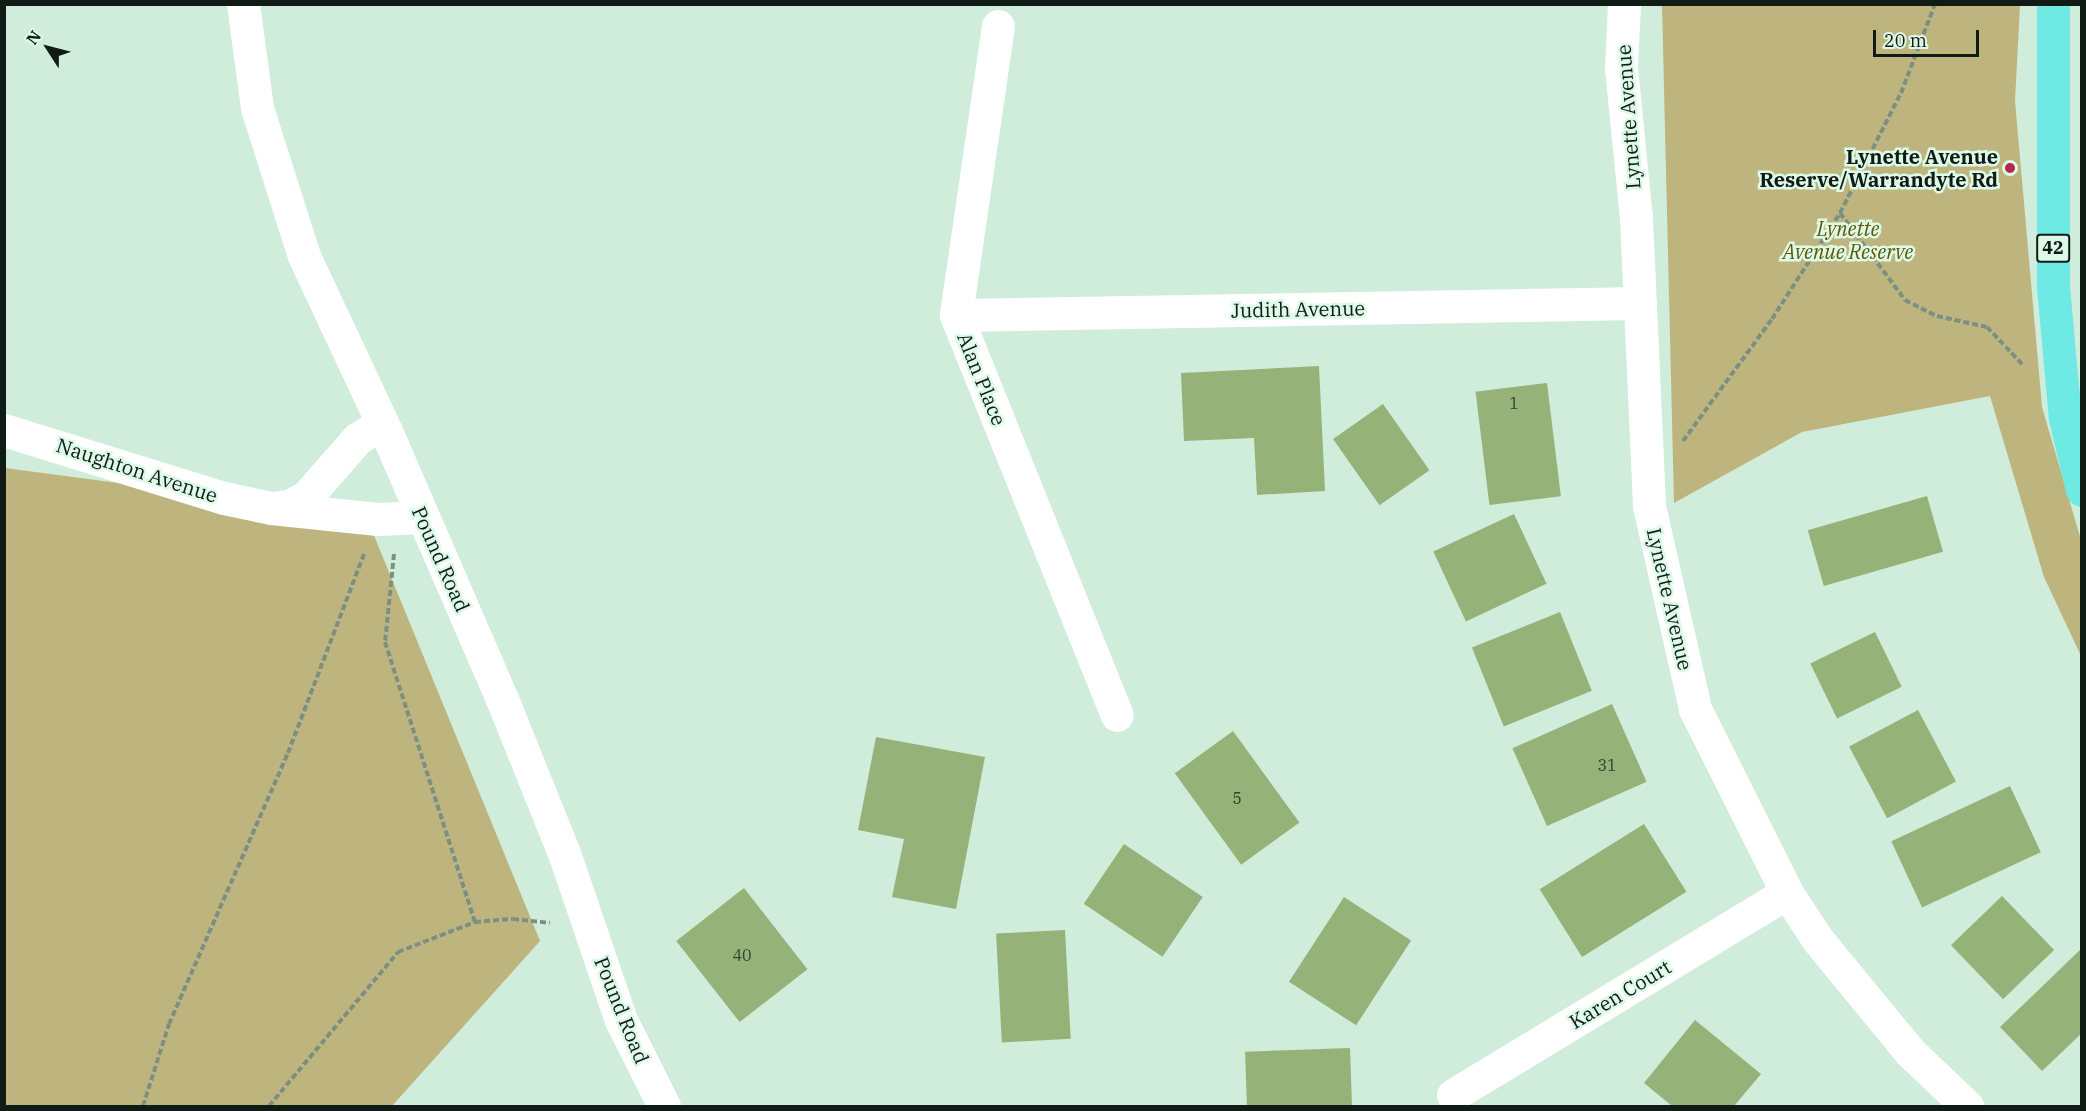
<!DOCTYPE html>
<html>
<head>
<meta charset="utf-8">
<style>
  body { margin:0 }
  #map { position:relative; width:2086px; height:1111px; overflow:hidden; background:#d0ecdb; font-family:"IBM Plex Serif",serif }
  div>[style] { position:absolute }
  .green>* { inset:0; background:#bdb57d }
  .building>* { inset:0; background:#95b378; transform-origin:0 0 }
  .path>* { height:4px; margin-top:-2px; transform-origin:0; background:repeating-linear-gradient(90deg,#7b8f83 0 6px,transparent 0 9px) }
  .minor>* { height:33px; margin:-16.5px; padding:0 16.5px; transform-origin:16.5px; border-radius:16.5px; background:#fff }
  .major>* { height:33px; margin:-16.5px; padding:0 16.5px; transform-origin:16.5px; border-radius:16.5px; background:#6fe9e3 }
  .dots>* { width:16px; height:16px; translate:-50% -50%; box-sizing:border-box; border:3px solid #ddf9e8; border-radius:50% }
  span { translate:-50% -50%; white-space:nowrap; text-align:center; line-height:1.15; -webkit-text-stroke:5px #ddf9e8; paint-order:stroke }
  .number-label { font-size:16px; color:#32412e }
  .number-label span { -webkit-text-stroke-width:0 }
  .shield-label span { padding:2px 4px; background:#ddf9e8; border:2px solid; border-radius:4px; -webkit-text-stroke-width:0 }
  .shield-label { font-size:18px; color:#111b15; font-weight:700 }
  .street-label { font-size:20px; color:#111b15 }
  .poi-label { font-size:20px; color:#111b15; font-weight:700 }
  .right { translate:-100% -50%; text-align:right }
  .park-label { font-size:20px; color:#615600; font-style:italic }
  .frame { position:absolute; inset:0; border:6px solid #111b15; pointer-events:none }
  .north { position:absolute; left:18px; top:18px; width:60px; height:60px; -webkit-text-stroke:4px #ddf9e8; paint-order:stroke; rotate:306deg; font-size:16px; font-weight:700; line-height:24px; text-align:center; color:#111b15 }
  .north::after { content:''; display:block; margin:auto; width:21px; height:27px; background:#111b15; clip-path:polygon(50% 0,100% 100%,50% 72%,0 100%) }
  .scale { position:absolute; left:1873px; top:30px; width:106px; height:27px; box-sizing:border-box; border:3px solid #111b15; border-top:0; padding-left:8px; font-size:18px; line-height:21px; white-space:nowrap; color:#111b15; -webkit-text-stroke:4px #ddf9e8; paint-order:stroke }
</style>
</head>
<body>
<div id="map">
  <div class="green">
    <i style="clip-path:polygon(1662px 5px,2020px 5px,2015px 101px,2042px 407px,2081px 540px,2081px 656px,2044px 577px,1990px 396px,1802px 432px,1674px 503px)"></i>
    <i style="clip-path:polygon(5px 468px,366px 516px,540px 941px,392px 1106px,5px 1106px)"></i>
  </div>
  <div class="building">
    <i style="clip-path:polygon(1319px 366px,1325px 491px,1257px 495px,1254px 438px,1184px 441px,1181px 373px)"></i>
    <i style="left:1547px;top:383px;width:114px;height:72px;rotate:83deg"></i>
    <i style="left:1383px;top:404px;width:81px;height:61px;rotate:55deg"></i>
    <i style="left:1927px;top:496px;width:58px;height:124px;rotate:74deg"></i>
    <i style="left:1514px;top:514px;width:77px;height:89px;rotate:65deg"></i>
    <i style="left:1560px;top:612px;width:85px;height:95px;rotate:68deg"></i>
    <i style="left:1875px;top:632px;width:61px;height:72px;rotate:64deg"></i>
    <i style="left:1612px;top:704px;width:85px;height:109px;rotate:66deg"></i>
    <i style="left:1918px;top:710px;width:81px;height:78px;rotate:62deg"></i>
    <i style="left:1233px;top:731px;width:113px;height:72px;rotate:54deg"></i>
    <i style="clip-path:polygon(876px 737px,985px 757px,956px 909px,892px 897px,904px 839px,858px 830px)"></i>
    <i style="left:2010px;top:786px;width:73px;height:131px;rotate:65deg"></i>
    <i style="left:1644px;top:824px;width:80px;height:123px;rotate:58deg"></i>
    <i style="left:1124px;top:844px;width:95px;height:72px;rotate:34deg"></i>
    <i style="left:744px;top:888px;width:103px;height:86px;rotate:52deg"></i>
    <i style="left:2002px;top:896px;width:75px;height:71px;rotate:46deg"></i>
    <i style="left:1344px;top:897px;width:80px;height:101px;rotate:33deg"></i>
    <i style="left:1065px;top:930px;width:109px;height:69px;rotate:87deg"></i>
    <i style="clip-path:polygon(2082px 948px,2082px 1033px,2042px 1071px,2000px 1027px)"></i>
    <i style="clip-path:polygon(1695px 1020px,1761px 1074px,1734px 1106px,1672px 1106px,1644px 1083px)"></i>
    <i style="left:1350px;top:1048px;width:58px;height:105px;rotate:88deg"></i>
  </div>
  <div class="path">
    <i style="left:1840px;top:213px;width:109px;rotate:53.2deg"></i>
    <i style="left:1905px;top:300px;width:36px;rotate:27deg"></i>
    <i style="left:1937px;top:316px;width:51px;rotate:12.4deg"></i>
    <i style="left:1987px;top:327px;width:51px;rotate:46.6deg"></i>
    <i style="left:1683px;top:441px;width:151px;rotate:-53.9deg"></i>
    <i style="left:1772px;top:319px;width:126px;rotate:-57.3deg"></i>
    <i style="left:1840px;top:213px;width:135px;rotate:-63.1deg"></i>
    <i style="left:1901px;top:93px;width:95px;rotate:-69.1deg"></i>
    <i style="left:394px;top:554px;width:88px;rotate:95.8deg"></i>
    <i style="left:385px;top:642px;width:294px;rotate:72.2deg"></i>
    <i style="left:143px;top:1106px;width:86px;rotate:-72.4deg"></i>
    <i style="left:169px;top:1024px;width:296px;rotate:-66.3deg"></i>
    <i style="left:288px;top:753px;width:216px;rotate:-69.1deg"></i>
    <i style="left:269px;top:1106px;width:201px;rotate:-50deg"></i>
    <i style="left:398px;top:952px;width:83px;rotate:-21.3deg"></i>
    <i style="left:475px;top:922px;width:38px;rotate:-5deg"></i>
    <i style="left:513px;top:919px;width:37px;rotate:6deg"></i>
  </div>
  <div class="minor">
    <i style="left:243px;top:4px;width:105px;rotate:82.3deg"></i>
    <i style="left:257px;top:108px;width:155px;rotate:72.4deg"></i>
    <i style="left:304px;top:256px;width:193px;rotate:64.9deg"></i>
    <i style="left:386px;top:431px;width:292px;rotate:66.6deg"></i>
    <i style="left:502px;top:699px;width:166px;rotate:68.1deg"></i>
    <i style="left:564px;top:853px;width:176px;rotate:71.2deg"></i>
    <i style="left:621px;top:1020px;width:96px;rotate:63.4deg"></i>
    <i style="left:1624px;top:4px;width:64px;rotate:92.7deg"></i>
    <i style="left:1621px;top:68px;width:151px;rotate:84.3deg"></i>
    <i style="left:1636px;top:218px;width:288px;rotate:87.4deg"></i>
    <i style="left:1649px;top:506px;width:208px;rotate:77.2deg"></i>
    <i style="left:1695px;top:709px;width:206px;rotate:63.4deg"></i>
    <i style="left:1787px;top:893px;width:56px;rotate:56.6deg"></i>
    <i style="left:1818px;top:940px;width:145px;rotate:50.6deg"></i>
    <i style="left:1910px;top:1052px;width:79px;rotate:43.5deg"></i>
    <i style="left:998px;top:26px;width:292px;rotate:98.3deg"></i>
    <i style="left:956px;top:315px;width:431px;rotate:68.1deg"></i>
    <i style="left:956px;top:315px;width:684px;rotate:-1.01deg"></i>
    <i style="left:4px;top:430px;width:230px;rotate:17.2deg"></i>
    <i style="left:224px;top:498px;width:48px;rotate:12deg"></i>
    <i style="left:271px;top:508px;width:107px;rotate:5.9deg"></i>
    <i style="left:377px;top:519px;width:45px;rotate:-2.5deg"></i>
    <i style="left:273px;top:508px;width:18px;rotate:-9deg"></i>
    <i style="left:291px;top:505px;width:18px;rotate:-29deg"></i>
    <i style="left:307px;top:496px;width:77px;rotate:-48.7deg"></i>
    <i style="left:358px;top:438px;width:28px;rotate:-30deg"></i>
    <i style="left:1453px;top:1095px;width:390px;rotate:-31.2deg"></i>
  </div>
  <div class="major">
    <i style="left:2053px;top:4px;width:283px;rotate:90deg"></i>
    <i style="left:2053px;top:287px;width:132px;rotate:84.8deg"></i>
    <i style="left:2065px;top:418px;width:74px;rotate:76.7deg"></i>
  </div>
  <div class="dots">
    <i style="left:2010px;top:168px;background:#b7264b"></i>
  </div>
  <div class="number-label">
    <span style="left:1514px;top:403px">1</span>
    <span style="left:1607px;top:765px">31</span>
    <span style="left:1237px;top:798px">5</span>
    <span style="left:742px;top:955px">40</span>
  </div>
  <div class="shield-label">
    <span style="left:2053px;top:248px">42</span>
  </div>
  <div class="street-label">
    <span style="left:1628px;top:117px;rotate:-94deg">Lynette Avenue</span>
    <span style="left:1298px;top:309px;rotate:-1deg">Judith Avenue</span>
    <span style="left:982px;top:379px;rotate:68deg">Alan Place</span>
    <span style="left:137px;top:470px;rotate:18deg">Naughton Avenue</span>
    <span style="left:441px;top:559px;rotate:66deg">Pound Road</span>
    <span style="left:1670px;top:599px;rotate:77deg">Lynette Avenue</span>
    <span style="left:1620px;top:994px;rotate:-31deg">Karen Court</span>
    <span style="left:622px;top:1010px;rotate:68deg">Pound Road</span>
  </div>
  <div class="poi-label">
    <span class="right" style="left:1998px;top:168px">Lynette Avenue<br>Reserve/Warrandyte Rd</span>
  </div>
  <div class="park-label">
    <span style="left:1848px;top:240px">Lynette<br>Avenue Reserve</span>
  </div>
  <div class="frame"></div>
  <div class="north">N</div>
  <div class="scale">20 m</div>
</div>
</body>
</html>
